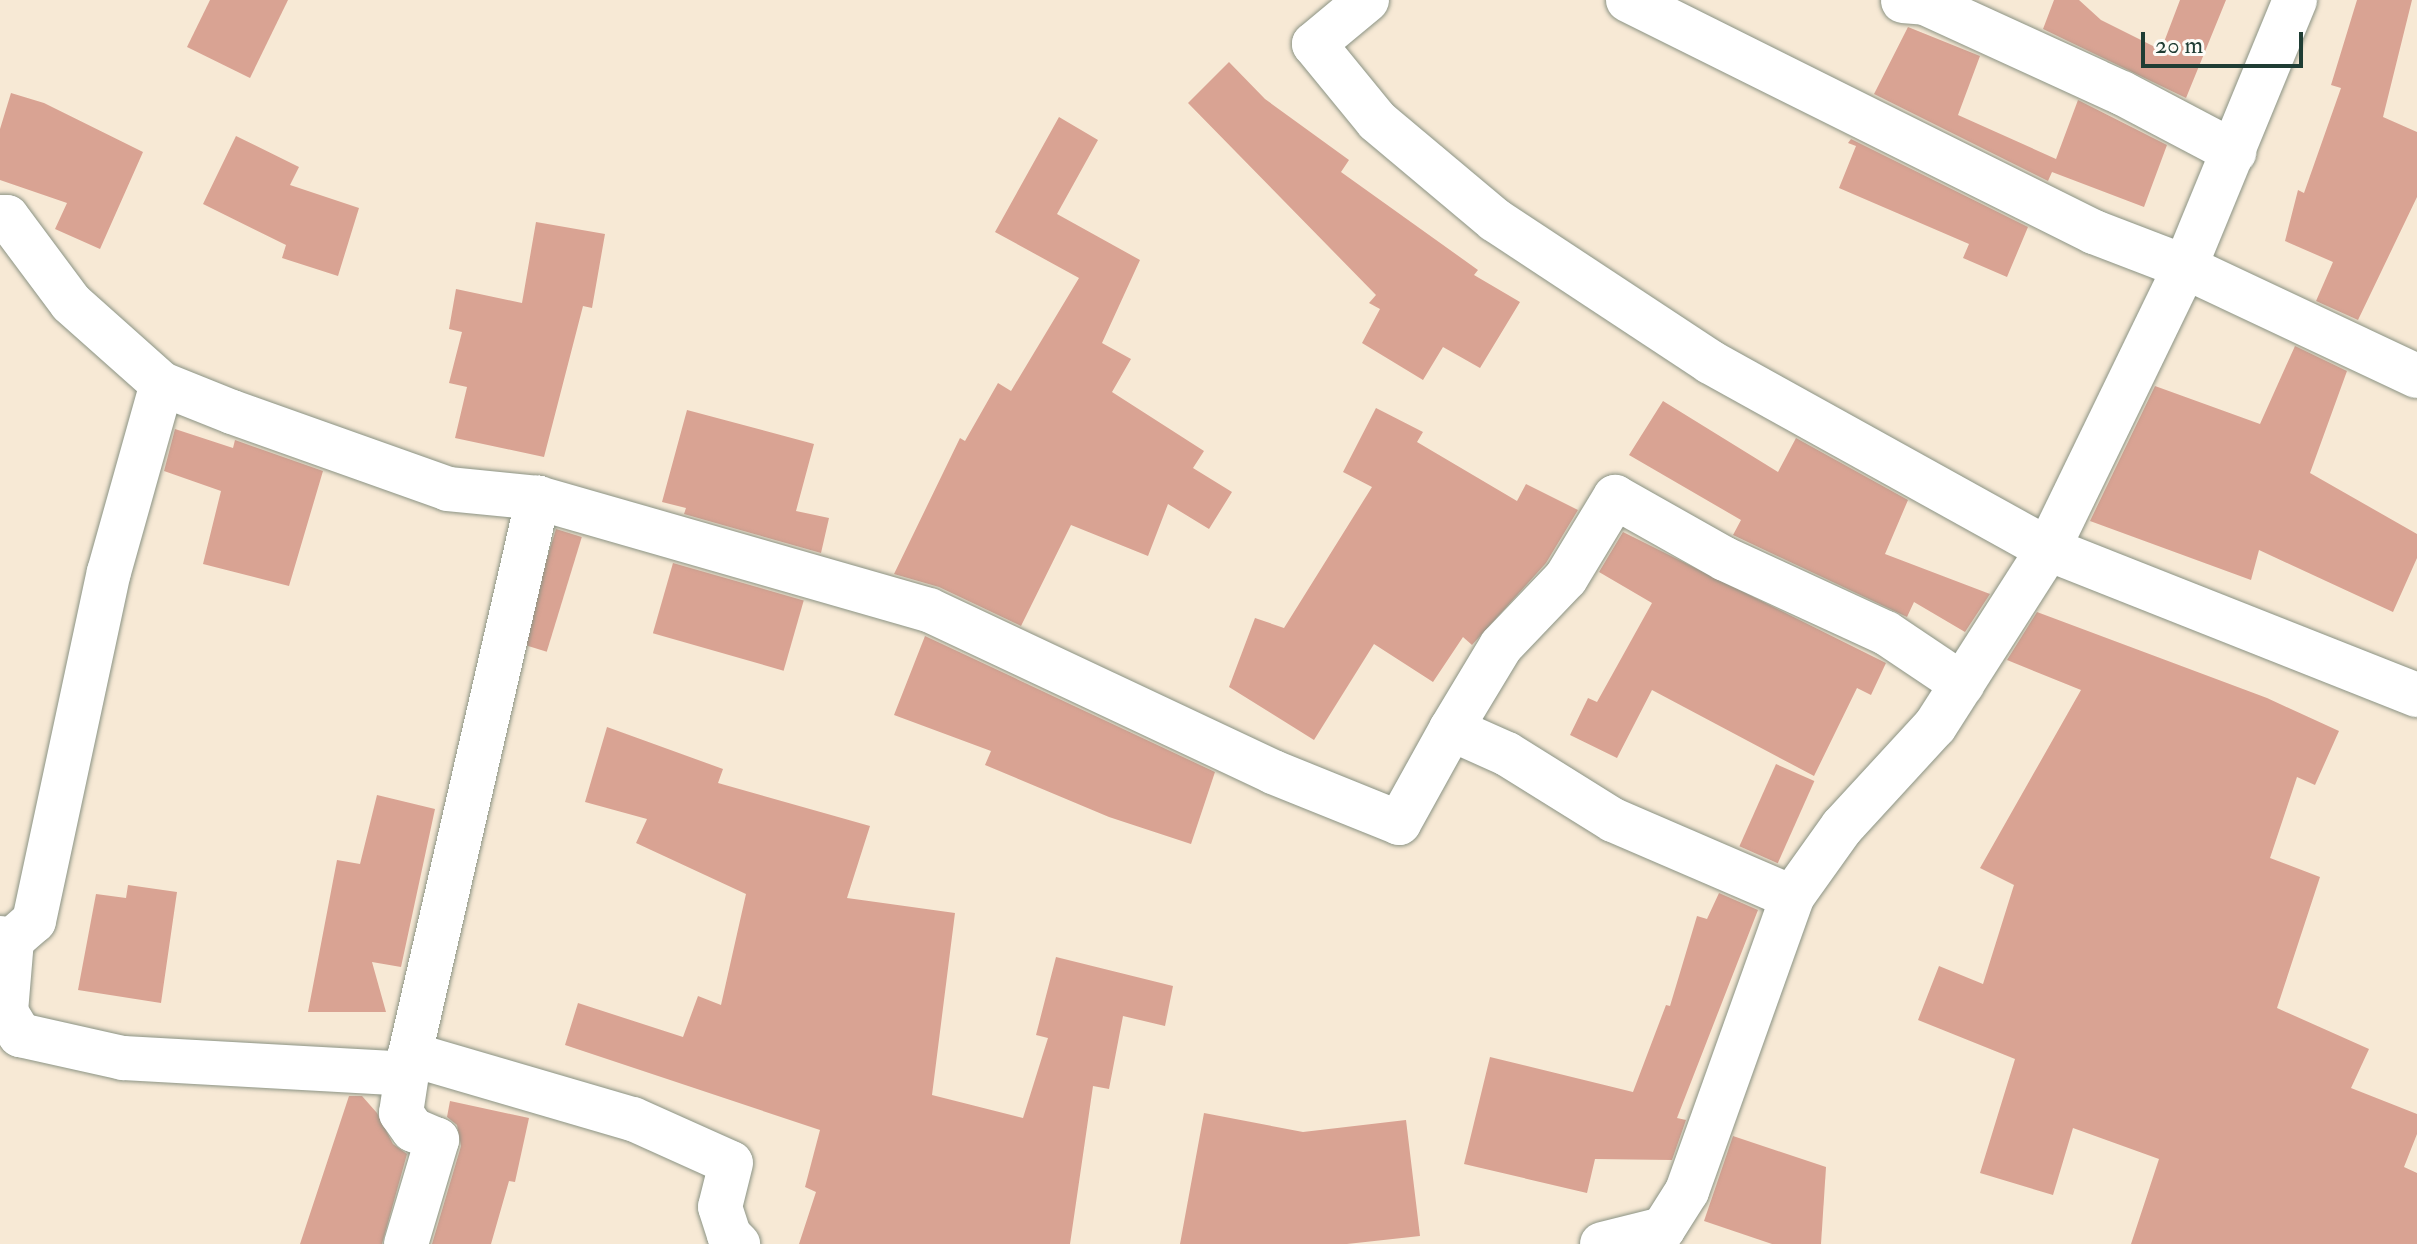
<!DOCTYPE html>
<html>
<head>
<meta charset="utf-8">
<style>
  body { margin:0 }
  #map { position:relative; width:2417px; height:1244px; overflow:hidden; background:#f7e9d5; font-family:"IM FELL Double Pica",serif }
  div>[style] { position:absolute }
  .building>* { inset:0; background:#d9a393; transform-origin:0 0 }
  .roads { filter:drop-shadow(0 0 2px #8b9384) drop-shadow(0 0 2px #8b9384) }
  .minor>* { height:44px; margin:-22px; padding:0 22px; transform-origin:22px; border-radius:22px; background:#fff }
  span { translate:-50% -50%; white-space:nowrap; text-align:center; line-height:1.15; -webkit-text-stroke:8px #fdfcf7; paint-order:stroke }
  .scale { position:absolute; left:2141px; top:32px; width:162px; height:36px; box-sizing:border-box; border:4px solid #1f3d34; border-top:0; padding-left:10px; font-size:24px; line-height:28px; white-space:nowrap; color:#1f3d34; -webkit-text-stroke:6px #fdfcf7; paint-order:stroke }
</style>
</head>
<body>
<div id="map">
  <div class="building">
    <i style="clip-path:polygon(210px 0,288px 0,250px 78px,187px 47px)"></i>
    <i style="clip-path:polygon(2054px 0,2079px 0,2101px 20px,2161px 50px,2180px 0,2226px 0,2186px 98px,2043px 29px)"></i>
    <i style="clip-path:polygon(2357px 0,2412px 0,2383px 117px,2417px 132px,2417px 197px,2358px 320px,2316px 301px,2333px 262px,2285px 241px,2298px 190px,2304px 193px,2341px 88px,2331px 85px)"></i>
    <i style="clip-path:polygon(1908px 27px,1980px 56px,1958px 115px,2056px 159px,2078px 100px,2167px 145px,2144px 207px,2052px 172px,2048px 181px,1874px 94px)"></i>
    <i style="clip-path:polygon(1229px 62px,1265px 99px,1349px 160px,1341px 172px,1478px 270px,1474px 275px,1520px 302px,1480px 368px,1443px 347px,1423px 380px,1362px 343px,1380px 309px,1369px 303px,1376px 295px,1188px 103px)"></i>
    <i style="clip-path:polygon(11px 93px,44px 103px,143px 152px,100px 249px,55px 229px,67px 203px,0 180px,0 129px)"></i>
    <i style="clip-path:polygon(1059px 117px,1098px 140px,1057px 214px,1140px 260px,1102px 343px,1131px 359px,1112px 392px,1204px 451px,1193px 468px,1232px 492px,1209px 529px,1168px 504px,1148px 556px,1071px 525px,1021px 626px,939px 587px,894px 574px,960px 438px,965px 441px,998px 383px,1011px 391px,1079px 278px,995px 232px)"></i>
    <i style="clip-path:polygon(236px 136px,299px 167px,290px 185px,359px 208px,338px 276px,282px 258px,286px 245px,203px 204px)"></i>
    <i style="clip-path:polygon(1851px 139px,2028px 227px,2007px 277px,1963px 258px,1969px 244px,1839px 188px,1856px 146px,1848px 143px)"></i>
    <i style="clip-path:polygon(536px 222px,605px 234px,592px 308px,583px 306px,544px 457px,455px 438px,467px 387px,449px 383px,462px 332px,449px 329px,456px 289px,522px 303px)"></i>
    <i style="clip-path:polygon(2295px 346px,2347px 371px,2310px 473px,2417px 534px,2417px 558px,2393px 612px,2259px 550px,2251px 580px,2090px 521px,2155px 386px,2260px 424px)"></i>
    <i style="clip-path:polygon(1663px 401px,1778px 472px,1796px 438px,1908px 500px,1885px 554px,1990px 594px,1965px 632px,1914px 602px,1907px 617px,1733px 535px,1741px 520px,1629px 455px)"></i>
    <i style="clip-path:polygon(1376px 408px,1423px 432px,1417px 442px,1517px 501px,1526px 484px,1578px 510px,1546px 563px,1472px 645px,1463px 637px,1433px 682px,1374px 644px,1314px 740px,1229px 687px,1255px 618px,1284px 628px,1372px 487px,1343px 472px)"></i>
    <i style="clip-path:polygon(687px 410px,814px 444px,796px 511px,829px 518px,821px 553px,684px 514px,686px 508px,662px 502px)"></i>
    <i style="clip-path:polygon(175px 429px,233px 448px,235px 440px,323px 471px,289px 586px,203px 564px,221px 491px,164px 471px)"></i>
    <i style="left:556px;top:529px;width:27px;height:120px;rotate:17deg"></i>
    <i style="clip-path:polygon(1623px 532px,1886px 663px,1871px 695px,1857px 688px,1814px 776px,1652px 690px,1617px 758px,1570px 735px,1588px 698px,1597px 702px,1652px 603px,1599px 572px)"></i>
    <i style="left:673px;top:563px;width:136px;height:73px;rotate:16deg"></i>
    <i style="clip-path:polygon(2037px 612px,2267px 698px,2339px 731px,2315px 785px,2297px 777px,2270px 858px,2320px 877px,2277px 1008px,2369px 1049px,2351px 1088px,2417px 1114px,2417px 1134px,2404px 1167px,2417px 1173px,2417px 1244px,2131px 1244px,2159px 1159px,2073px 1128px,2053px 1195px,1980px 1173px,2015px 1059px,1918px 1020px,1939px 966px,1983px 984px,2014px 885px,1980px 868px,2081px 690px,2007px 660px)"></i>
    <i style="clip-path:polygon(925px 636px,1215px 772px,1191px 844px,1109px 817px,985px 765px,991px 751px,894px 715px)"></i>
    <i style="clip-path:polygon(607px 727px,723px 769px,718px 783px,870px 826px,847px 898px,955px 913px,932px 1095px,1023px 1118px,1048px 1038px,1036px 1035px,1056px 957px,1173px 986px,1165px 1026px,1123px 1016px,1109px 1089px,1093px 1086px,1070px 1244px,799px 1244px,816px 1192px,805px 1187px,820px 1130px,565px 1045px,578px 1003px,683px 1037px,698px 996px,721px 1005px,746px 894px,636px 843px,647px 819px,585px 802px)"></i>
    <i style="left:1776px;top:764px;width:42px;height:90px;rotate:24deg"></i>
    <i style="clip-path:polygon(377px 795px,435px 809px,401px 967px,372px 962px,386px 1012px,308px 1012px,337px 860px,360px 864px)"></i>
    <i style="clip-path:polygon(128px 885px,177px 892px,161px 1003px,78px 990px,96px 894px,126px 898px)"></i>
    <i style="clip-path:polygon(1719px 893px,1758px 910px,1677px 1118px,1686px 1120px,1672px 1160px,1595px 1159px,1587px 1193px,1464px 1164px,1490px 1057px,1633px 1092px,1666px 1005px,1670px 1006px,1697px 916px,1707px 919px)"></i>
    <i style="clip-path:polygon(349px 1096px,362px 1096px,377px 1113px,393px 1144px,407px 1154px,382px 1244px,300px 1244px)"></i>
    <i style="clip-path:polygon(450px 1101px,529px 1118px,515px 1182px,509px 1181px,491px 1244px,432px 1244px,461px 1146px,457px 1125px,447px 1117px)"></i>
    <i style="clip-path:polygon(1204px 1113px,1303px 1132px,1406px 1120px,1420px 1236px,1347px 1244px,1180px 1244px)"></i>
    <i style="clip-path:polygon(1733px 1136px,1826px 1167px,1821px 1244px,1772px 1244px,1704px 1221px)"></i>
  </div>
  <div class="roads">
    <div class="minor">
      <i style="left:1367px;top:0;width:69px;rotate:140.3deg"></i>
      <i style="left:1314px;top:44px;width:99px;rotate:50.7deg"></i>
      <i style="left:1377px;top:121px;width:154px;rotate:40deg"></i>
      <i style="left:1495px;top:220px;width:258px;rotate:33.4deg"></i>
      <i style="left:1710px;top:362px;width:386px;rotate:29deg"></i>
      <i style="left:2048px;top:549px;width:397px;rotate:21.6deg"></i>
      <i style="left:1628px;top:0;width:521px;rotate:26.47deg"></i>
      <i style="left:2094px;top:232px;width:97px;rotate:21deg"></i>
      <i style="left:2185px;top:267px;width:256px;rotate:25.2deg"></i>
      <i style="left:1903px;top:1px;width:22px;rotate:5deg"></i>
      <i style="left:1925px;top:3px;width:217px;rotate:24.6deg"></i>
      <i style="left:2122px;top:93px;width:127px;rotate:27.8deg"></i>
      <i style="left:0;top:217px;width:7px"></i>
      <i style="left:7px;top:217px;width:107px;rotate:53.3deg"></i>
      <i style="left:71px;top:303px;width:122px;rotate:41.7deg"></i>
      <i style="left:162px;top:384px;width:75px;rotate:21.8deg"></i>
      <i style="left:232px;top:412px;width:229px;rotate:19.6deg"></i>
      <i style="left:448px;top:489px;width:90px;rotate:5.7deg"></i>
      <i style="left:538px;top:498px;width:407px;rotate:16deg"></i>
      <i style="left:929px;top:610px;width:380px;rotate:25.2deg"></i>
      <i style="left:1273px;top:772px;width:136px;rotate:22deg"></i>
      <i style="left:1399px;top:823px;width:107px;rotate:-61deg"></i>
      <i style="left:1451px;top:729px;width:61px;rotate:24.1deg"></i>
      <i style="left:1507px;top:754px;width:125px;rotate:31.9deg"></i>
      <i style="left:1613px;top:820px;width:195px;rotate:23.3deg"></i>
      <i style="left:1451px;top:729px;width:97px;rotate:-58.9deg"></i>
      <i style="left:1501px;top:646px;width:94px;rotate:-46.3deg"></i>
      <i style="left:1566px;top:578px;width:95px;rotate:-58.8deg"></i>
      <i style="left:1615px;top:497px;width:126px;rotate:29.4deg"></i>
      <i style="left:1725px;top:559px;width:177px;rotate:24.7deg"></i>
      <i style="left:1886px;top:633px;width:92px;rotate:33.9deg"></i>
      <i style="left:0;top:938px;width:12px;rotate:9deg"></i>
      <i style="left:12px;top:940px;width:29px;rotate:-41deg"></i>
      <i style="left:34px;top:921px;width:357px;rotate:-77.9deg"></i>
      <i style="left:109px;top:572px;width:195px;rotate:-74.3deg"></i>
      <i style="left:12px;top:940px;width:72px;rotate:94.8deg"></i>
      <i style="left:6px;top:1012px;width:27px;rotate:59deg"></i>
      <i style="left:20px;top:1035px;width:106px;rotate:12.6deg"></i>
      <i style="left:123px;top:1058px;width:284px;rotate:3.2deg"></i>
      <i style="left:410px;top:1054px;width:232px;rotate:16.3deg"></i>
      <i style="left:633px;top:1119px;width:107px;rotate:24.2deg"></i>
      <i style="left:731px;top:1163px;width:45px;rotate:104deg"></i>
      <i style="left:720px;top:1207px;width:29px;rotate:72deg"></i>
      <i style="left:729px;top:1235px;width:13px;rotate:45deg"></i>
      <i style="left:406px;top:1244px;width:109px;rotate:-73.4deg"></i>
      <i style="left:437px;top:1140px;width:26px;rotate:-157deg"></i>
      <i style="left:413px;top:1130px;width:21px;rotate:-125deg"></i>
      <i style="left:401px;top:1113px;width:60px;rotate:-81.3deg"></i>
      <i style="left:410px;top:1054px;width:571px;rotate:-77.04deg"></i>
      <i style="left:1602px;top:1244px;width:63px;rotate:-13.8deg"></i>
      <i style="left:1663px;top:1229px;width:45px;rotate:-57.7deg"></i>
      <i style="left:1687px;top:1191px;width:312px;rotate:-70.3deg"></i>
      <i style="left:1792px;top:897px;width:86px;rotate:-54.5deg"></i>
      <i style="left:1842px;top:827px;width:137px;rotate:-47.4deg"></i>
      <i style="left:1935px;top:726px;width:210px;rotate:-57.4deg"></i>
      <i style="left:2048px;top:549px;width:314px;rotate:-64.1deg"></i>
      <i style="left:2185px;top:267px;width:289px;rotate:-67.6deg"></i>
    </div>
  </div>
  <div class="scale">20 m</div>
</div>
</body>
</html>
